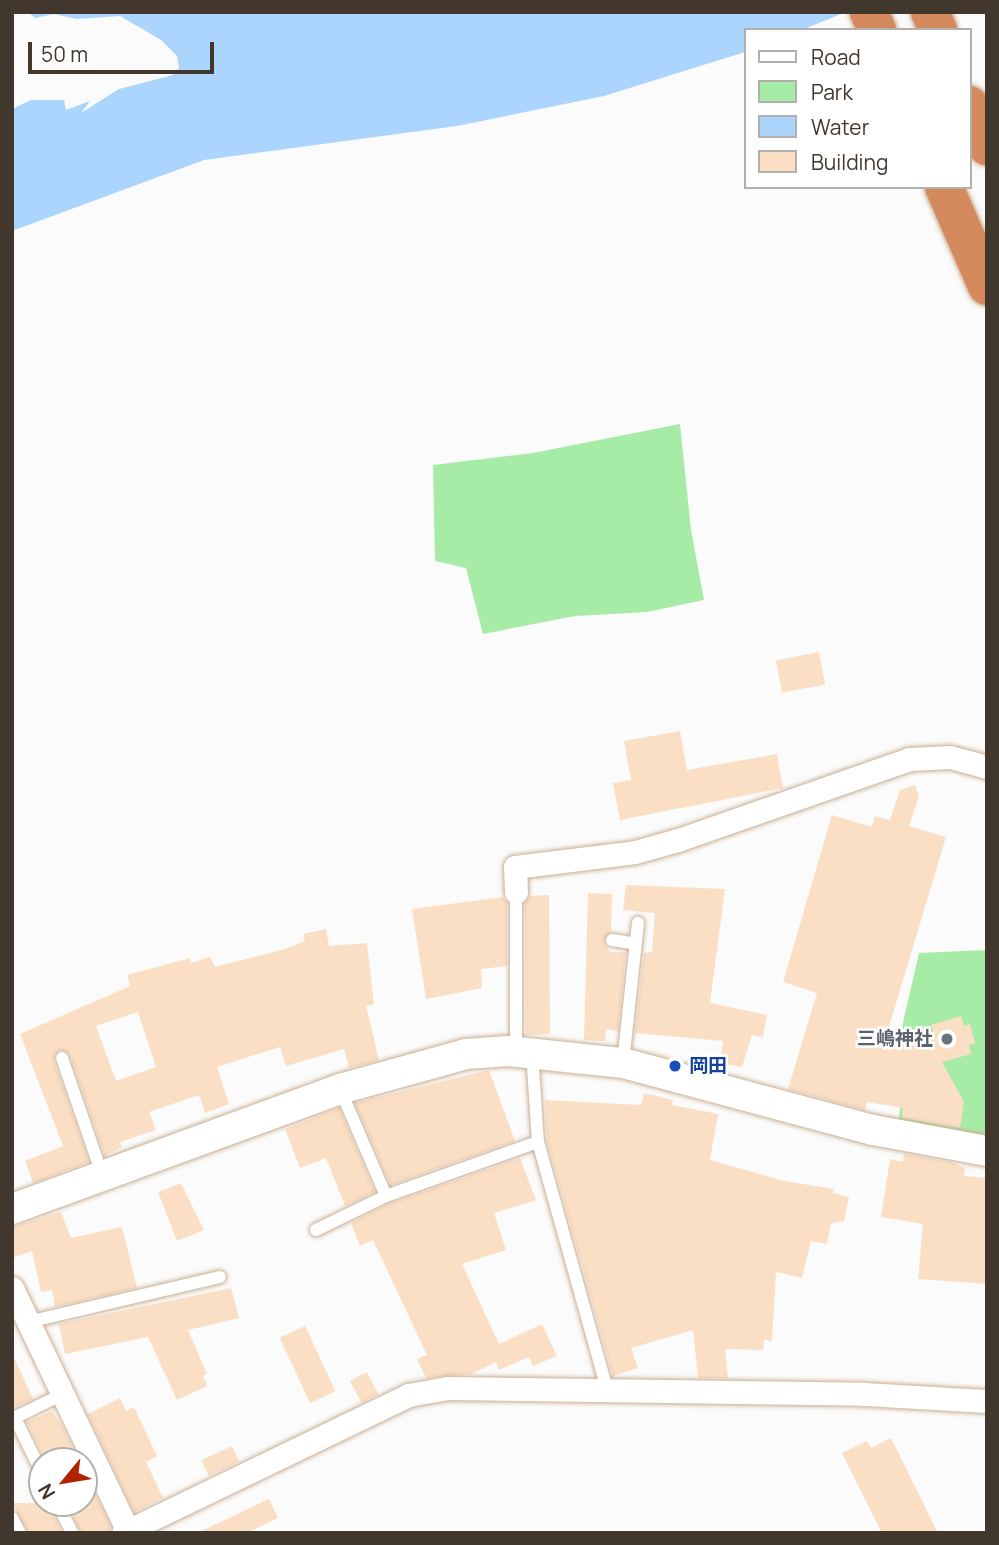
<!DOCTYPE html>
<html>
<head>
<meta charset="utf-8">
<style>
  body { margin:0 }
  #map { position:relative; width:999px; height:1545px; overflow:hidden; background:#fbfbfb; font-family:Manrope,"Noto Sans JP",sans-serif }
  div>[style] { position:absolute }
  .green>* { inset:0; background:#a7eca6 }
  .water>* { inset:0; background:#abd5fd }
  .building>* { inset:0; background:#fbdfc4; transform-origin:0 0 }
  .roads { filter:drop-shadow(0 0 2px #caae93) drop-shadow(0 0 2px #caae93) }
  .service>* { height:12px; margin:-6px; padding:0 6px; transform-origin:6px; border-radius:6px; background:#fff }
  .minor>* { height:23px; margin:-11.5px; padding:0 11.5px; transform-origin:11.5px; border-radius:11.5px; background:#fff }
  .tertiary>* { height:30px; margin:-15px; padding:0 15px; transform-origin:15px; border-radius:15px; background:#fff }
  .motorway>* { height:38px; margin:-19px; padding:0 19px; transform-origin:19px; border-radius:19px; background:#d58a5d }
  .dots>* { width:19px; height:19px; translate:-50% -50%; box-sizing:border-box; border:4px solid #fff; border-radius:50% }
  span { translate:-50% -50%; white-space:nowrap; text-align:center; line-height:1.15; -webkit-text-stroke:5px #fff; paint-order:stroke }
  .worship-label { font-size:19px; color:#5b616d; font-weight:700 }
  .right { translate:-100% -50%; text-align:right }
  .transit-label { font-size:19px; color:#164399; font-weight:700 }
  .left { translate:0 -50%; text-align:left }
  .frame { position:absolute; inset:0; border:14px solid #42372c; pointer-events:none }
  .legend { position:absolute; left:744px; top:28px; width:228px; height:161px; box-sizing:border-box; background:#fff; border:2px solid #b3afab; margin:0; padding:9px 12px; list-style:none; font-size:21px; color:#42372c }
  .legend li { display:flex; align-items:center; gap:14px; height:35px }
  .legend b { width:35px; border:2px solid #b3afab }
  .north { position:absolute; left:28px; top:1447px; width:70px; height:70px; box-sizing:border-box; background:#fff; border:2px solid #b3afab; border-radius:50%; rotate:240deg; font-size:19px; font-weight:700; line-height:28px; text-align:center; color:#42372c }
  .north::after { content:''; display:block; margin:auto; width:24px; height:32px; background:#af2300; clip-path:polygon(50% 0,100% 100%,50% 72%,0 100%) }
  .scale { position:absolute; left:28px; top:42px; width:186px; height:32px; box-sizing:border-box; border:4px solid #42372c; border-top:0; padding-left:9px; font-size:21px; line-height:24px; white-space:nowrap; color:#42372c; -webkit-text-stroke:5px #fff; paint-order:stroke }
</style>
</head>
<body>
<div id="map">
  <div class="green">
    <i style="clip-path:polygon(680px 424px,691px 530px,704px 600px,647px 612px,575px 616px,483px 634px,466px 568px,435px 561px,433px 465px,533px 453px)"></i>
    <i style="clip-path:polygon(987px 950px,987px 1141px,898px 1126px,904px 1073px,894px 1062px,919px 953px)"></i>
  </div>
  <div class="water">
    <i style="clip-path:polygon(28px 12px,846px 12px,802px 30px,745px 30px,745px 52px,604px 96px,457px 126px,204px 160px,12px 231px,12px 109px,31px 100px,64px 100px,66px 110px,90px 101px,81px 113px,119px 89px,173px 75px,179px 68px,177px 56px,161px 40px,120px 16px,76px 19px,54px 14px,35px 18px)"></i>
  </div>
  <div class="building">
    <i style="left:819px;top:652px;width:33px;height:44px;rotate:79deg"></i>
    <i style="clip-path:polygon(680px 731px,687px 770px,777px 754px,783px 788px,620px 820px,613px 783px,631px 780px,624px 741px)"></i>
    <i style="clip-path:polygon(915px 785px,919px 797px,909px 826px,946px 837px,882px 1050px,934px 1035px,931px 1025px,961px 1016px,964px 1026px,970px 1024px,975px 1043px,969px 1045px,971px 1054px,942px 1062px,964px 1102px,960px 1128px,902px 1118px,903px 1108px,867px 1102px,865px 1110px,788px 1089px,817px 993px,783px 982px,832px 815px,872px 827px,875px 816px,890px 820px,900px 790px)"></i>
    <i style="clip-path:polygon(626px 885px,725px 889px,710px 1003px,767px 1015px,763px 1037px,752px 1035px,742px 1067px,720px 1063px,723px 1041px,635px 1033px,644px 953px,652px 952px,655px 913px,623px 910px)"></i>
    <i style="clip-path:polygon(588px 893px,612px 894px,611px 932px,604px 942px,610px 952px,626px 952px,618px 1031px,606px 1029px,605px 1041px,584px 1040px)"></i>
    <i style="clip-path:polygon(549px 895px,550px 1034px,526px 1035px,525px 903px,529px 896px)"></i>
    <i style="clip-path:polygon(503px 897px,507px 902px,507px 966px,481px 969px,482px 988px,426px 999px,412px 909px)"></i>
    <i style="clip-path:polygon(evenodd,326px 929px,329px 946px,367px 943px,374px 1004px,366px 1006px,379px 1060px,349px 1068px,344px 1049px,286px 1066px,280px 1047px,217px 1067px,229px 1104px,205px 1113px,199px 1095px,149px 1112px,156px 1130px,120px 1142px,122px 1147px,105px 1156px,70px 1055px,59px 1050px,54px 1061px,89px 1162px,33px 1183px,25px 1161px,63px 1146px,20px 1034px,130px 986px,127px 975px,190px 958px,191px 963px,210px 957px,215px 967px,285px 949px,305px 941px,303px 934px,326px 929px,138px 1012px,156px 1067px,116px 1081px,96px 1026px,138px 1012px)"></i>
    <i style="clip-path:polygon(489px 1070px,515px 1141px,391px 1185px,355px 1103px)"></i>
    <i style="clip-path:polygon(644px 1093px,673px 1100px,672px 1105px,718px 1114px,710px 1160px,784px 1181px,834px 1189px,833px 1193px,849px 1197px,844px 1221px,831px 1223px,827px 1244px,811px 1241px,802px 1278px,776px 1272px,772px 1341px,764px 1340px,763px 1350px,725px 1349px,728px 1378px,698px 1378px,693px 1330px,631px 1348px,638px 1368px,613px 1376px,547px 1141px,545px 1100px,641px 1105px)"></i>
    <i style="clip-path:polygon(339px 1108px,375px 1192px,345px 1206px,326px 1158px,300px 1168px,285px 1129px)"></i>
    <i style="clip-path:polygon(904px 1154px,954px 1163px,965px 1168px,964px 1176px,987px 1178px,987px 1284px,918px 1279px,923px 1224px,881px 1217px,890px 1159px,903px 1162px)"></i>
    <i style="clip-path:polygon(520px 1158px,536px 1200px,494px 1213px,506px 1250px,462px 1264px,499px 1344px,542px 1324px,557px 1356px,533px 1366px,529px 1357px,499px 1370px,496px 1362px,471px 1374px,426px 1378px,417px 1359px,427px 1355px,373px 1240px,360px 1246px,351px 1223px,389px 1204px)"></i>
    <i style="clip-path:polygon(181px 1183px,204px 1230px,177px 1241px,158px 1192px)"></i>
    <i style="clip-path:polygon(61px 1212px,71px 1238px,122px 1227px,137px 1288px,55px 1307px,52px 1290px,41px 1292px,32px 1251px,12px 1258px,12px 1227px)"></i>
    <i style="clip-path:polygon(231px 1288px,239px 1318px,188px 1330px,207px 1374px,203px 1376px,207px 1386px,177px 1400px,148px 1337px,65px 1354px,59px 1324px)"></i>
    <i style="left:305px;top:1326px;width:72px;height:28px;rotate:65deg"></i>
    <i style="clip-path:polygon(12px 1353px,33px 1399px,12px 1409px)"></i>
    <i style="left:367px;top:1372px;width:25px;height:19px;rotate:63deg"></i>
    <i style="clip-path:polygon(120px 1398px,126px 1411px,134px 1407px,157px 1456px,146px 1462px,163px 1498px,134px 1512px,88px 1414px)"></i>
    <i style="clip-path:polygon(52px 1411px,62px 1426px,79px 1461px,46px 1461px,27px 1422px)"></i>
    <i style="clip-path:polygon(891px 1438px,938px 1533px,882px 1533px,842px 1453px,867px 1441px,871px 1448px)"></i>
    <i style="left:232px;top:1446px;width:17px;height:34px;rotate:65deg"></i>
    <i style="clip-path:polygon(84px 1471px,111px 1527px,109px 1533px,81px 1533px,67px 1503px,84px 1503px)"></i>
    <i style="clip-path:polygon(269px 1499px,278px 1518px,246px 1533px,197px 1533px)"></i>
    <i style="clip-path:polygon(12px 1503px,48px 1503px,62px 1533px,29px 1533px)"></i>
  </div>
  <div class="roads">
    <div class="service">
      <i style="left:516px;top:892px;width:159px;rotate:90deg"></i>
      <i style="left:612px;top:940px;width:24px;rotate:9deg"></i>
      <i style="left:532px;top:1052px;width:90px;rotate:86.2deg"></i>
      <i style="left:538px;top:1142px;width:260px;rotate:74.4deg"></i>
      <i style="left:62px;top:1058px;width:123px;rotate:71deg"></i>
      <i style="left:623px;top:1063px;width:141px;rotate:-83.9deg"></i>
      <i style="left:340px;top:1089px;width:116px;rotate:66.7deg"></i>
      <i style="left:316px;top:1230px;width:78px;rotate:-25.9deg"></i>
      <i style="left:386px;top:1196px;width:161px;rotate:-19.6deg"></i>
      <i style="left:28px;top:1322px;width:197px;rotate:-13.2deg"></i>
      <i style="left:15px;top:1418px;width:61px;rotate:63.9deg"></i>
      <i style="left:12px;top:1419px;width:57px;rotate:-26.1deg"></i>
      <i style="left:57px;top:1503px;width:34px;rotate:63deg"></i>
      <i style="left:12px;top:1518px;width:17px;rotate:62deg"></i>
    </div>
    <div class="minor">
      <i style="left:516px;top:892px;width:25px;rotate:-92deg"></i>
      <i style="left:515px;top:867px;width:121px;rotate:-7.1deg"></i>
      <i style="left:635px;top:852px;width:45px;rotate:-15.6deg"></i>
      <i style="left:678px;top:840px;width:245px;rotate:-19.3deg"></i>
      <i style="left:909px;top:759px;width:41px;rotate:-2.8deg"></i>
      <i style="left:950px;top:757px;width:38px;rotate:15deg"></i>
      <i style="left:12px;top:1288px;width:272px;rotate:64.5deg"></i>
      <i style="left:123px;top:1533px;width:317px;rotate:-25.8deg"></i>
      <i style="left:408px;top:1395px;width:41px;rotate:-9.9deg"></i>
      <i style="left:448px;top:1388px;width:416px;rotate:0.8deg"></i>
      <i style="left:864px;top:1394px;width:123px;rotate:3.3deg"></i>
    </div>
    <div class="tertiary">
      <i style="left:12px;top:1209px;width:349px;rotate:-20.1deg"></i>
      <i style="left:340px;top:1089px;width:131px;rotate:-15.5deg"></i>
      <i style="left:466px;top:1054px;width:42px;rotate:-4.1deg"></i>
      <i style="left:508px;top:1051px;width:116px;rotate:6deg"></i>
      <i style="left:623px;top:1063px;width:259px;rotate:15deg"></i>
      <i style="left:873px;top:1130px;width:116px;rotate:10.4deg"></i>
    </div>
    <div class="motorway">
      <i style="left:869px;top:12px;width:20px;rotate:66deg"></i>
      <i style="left:930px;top:12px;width:20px;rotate:66deg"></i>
      <i style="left:969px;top:105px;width:45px;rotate:66.3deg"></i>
      <i style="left:944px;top:187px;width:108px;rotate:66.5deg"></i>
    </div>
  </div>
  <div class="dots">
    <i style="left:947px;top:1039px;background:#6b7280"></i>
    <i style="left:675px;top:1066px;background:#1a4fb4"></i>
  </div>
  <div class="worship-label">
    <span class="right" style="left:933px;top:1039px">三嶋神社</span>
  </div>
  <div class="transit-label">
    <span class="left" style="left:689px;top:1066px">岡田</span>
  </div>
  <div class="frame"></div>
  <ul class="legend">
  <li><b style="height:9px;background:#fff"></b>Road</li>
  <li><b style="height:19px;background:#a7eca6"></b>Park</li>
  <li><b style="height:19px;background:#abd5fd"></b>Water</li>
  <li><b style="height:19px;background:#fbdfc4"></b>Building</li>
  </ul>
  <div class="north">N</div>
  <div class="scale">50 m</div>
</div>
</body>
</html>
